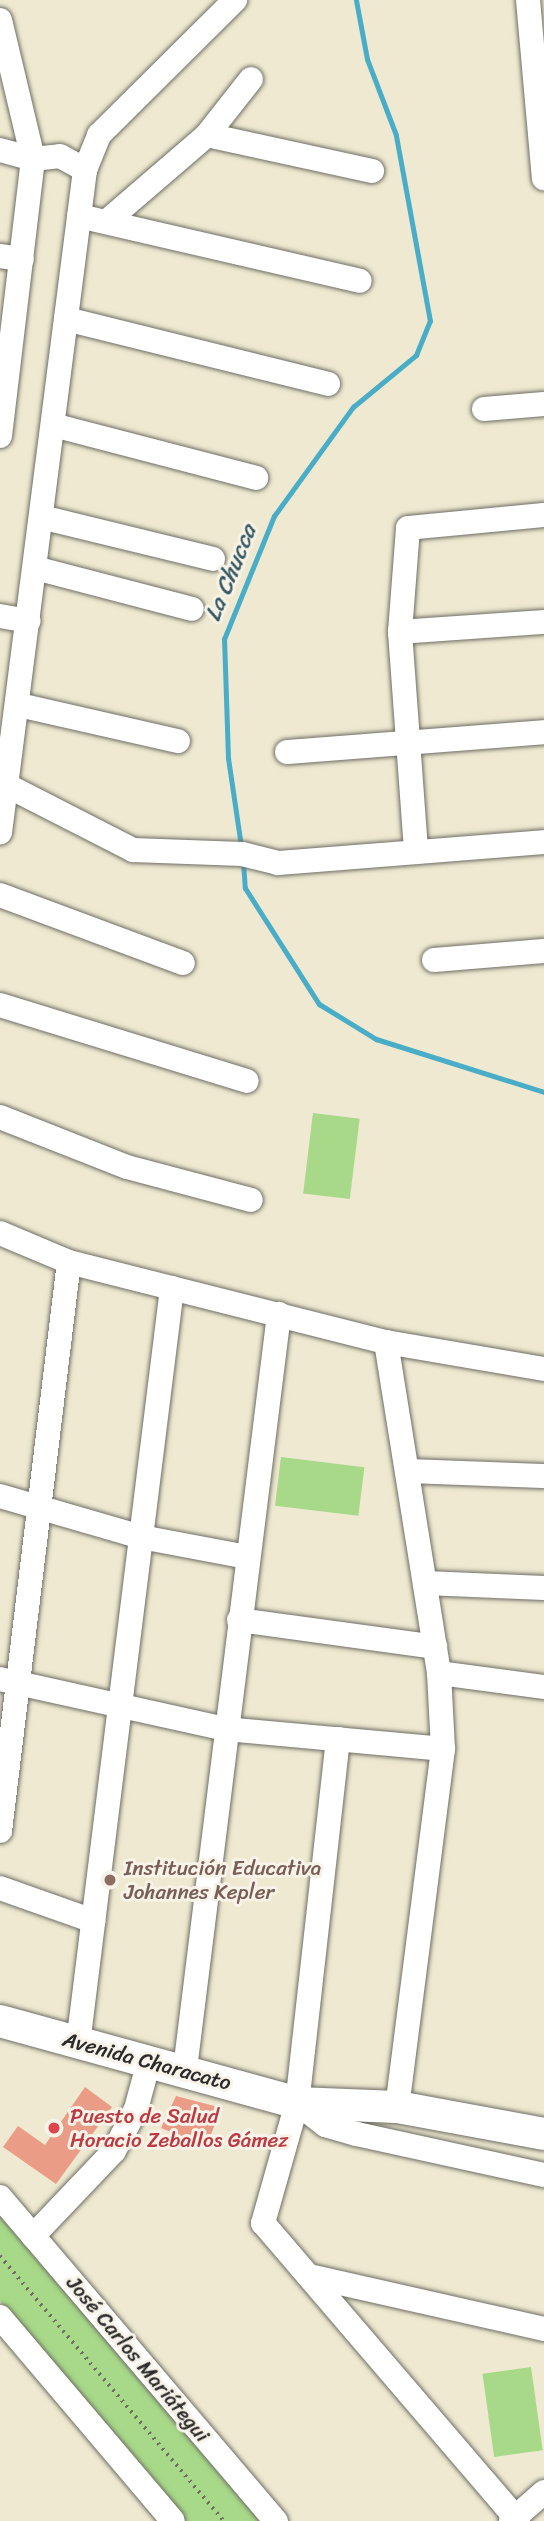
<!DOCTYPE html>
<html>
<head>
<meta charset="utf-8">
<style>
  body { margin:0 }
  #map { position:relative; width:544px; height:2521px; overflow:hidden; background:#eee9d0; font-family:Sriracha,sans-serif }
  div>[style] { position:absolute }
  .green>* { inset:0; background:#a7d988; transform-origin:0 0 }
  .stream>* { height:5px; margin:-2.5px; padding:0 2.5px; transform-origin:2.5px; border-radius:2.5px; background:#49adc8 }
  .building>* { inset:0; background:#ea9c87 }
  .path>* { height:3.5px; margin-top:-1.75px; transform-origin:0; background:repeating-linear-gradient(90deg,#6f6e65 0 2px,transparent 0 7px) }
  .roads { filter:drop-shadow(0 0 2px #6f6e65) drop-shadow(0 0 2px #6f6e65) }
  .minor>* { height:24px; margin:-12px; padding:0 12px; transform-origin:12px; border-radius:12px; background:#fff }
  .major>* { height:32px; margin:-16px; padding:0 16px; transform-origin:16px; border-radius:16px; background:#fff }
  .dots>* { width:19px; height:19px; translate:-50% -50%; box-sizing:border-box; border:4px solid #f7f3e8; border-radius:50% }
  span { translate:-50% -50%; white-space:nowrap; text-align:center; line-height:1.15; -webkit-text-stroke:6px #f7f3e8; paint-order:stroke }
  .education-label { font-size:21px; color:#785e54 }
  .left { translate:0 -50%; text-align:left }
  .street-label { font-size:21px; color:#2b2b2b }
  .health-label { font-size:21px; color:#be3a42 }
  .water-label { font-size:23px; color:#365862; font-style:italic }
</style>
</head>
<body>
<div id="map">
  <div class="green">
    <i style="left:313px;top:1113px;width:47px;height:81px;rotate:7deg"></i>
    <i style="left:281px;top:1457px;width:84px;height:49px;rotate:7deg"></i>
    <i style="clip-path:polygon(0 2212px,262px 2521px,185px 2521px,122px 2448px,0 2301px)"></i>
    <i style="left:531px;top:2367px;width:84px;height:49px;rotate:82deg"></i>
  </div>
  <div class="stream">
    <i style="left:241px;top:846px;width:89px;rotate:-98.4deg"></i>
    <i style="left:228px;top:758px;width:119px;rotate:-91.9deg"></i>
    <i style="left:224px;top:639px;width:133px;rotate:-67.9deg"></i>
    <i style="left:274px;top:516px;width:135px;rotate:-54.1deg"></i>
    <i style="left:353px;top:407px;width:82px;rotate:-39.5deg"></i>
    <i style="left:416px;top:355px;width:37px;rotate:-68deg"></i>
    <i style="left:430px;top:321px;width:189px;rotate:-100.4deg"></i>
    <i style="left:396px;top:135px;width:81px;rotate:-110.9deg"></i>
    <i style="left:367px;top:59px;width:60px;rotate:-100.6deg"></i>
    <i style="left:243px;top:862px;width:26px;rotate:86deg"></i>
    <i style="left:245px;top:888px;width:138px;rotate:57.5deg"></i>
    <i style="left:319px;top:1004px;width:67px;rotate:31.6deg"></i>
    <i style="left:376px;top:1039px;width:176px;rotate:17.5deg"></i>
  </div>
  <div class="building">
    <i style="clip-path:polygon(85px 2087px,112px 2107px,56px 2184px,3px 2147px,18px 2126px,45px 2145px)"></i>
    <i style="clip-path:polygon(176px 2096px,222px 2108px,206px 2146px,161px 2128px)"></i>
  </div>
  <div class="path">
    <i style="left:0;top:2256px;width:347px;rotate:49.8deg"></i>
  </div>
  <div class="roads">
    <div class="minor">
      <i style="left:528px;top:0;width:179px;rotate:84.9deg"></i>
      <i style="left:0;top:20px;width:143px;rotate:76.6deg"></i>
      <i style="left:33px;top:159px;width:279px;rotate:96.8deg"></i>
      <i style="left:207px;top:135px;width:169px;rotate:12.3deg"></i>
      <i style="left:0;top:150px;width:34px;rotate:15deg"></i>
      <i style="left:33px;top:159px;width:27px;rotate:-6deg"></i>
      <i style="left:60px;top:156px;width:29px;rotate:29deg"></i>
      <i style="left:85px;top:170px;width:668px;rotate:97.31deg"></i>
      <i style="left:85px;top:170px;width:38px;rotate:-68deg"></i>
      <i style="left:99px;top:135px;width:192px;rotate:-44.8deg"></i>
      <i style="left:79px;top:216px;width:288px;rotate:13deg"></i>
      <i style="left:106px;top:222px;width:133px;rotate:-40.7deg"></i>
      <i style="left:207px;top:135px;width:71px;rotate:-51.8deg"></i>
      <i style="left:0;top:256px;width:22px;rotate:8deg"></i>
      <i style="left:66px;top:319px;width:270px;rotate:13.9deg"></i>
      <i style="left:484px;top:409px;width:60px;rotate:-4.8deg"></i>
      <i style="left:53px;top:425px;width:210px;rotate:14.6deg"></i>
      <i style="left:41px;top:517px;width:177px;rotate:13.7deg"></i>
      <i style="left:35px;top:568px;width:162px;rotate:14.6deg"></i>
      <i style="left:0;top:616px;width:29px;rotate:10deg"></i>
      <i style="left:400px;top:632px;width:144px;rotate:-4deg"></i>
      <i style="left:19px;top:705px;width:163px;rotate:12.8deg"></i>
      <i style="left:287px;top:752px;width:258px;rotate:-4.4deg"></i>
      <i style="left:6px;top:785px;width:143px;rotate:27.1deg"></i>
      <i style="left:133px;top:850px;width:109px;rotate:2.1deg"></i>
      <i style="left:242px;top:854px;width:37px;rotate:14deg"></i>
      <i style="left:278px;top:863px;width:267px;rotate:-4.5deg"></i>
      <i style="left:416px;top:850px;width:219px;rotate:-94.2deg"></i>
      <i style="left:400px;top:632px;width:104px;rotate:-85.6deg"></i>
      <i style="left:408px;top:528px;width:137px;rotate:-5.5deg"></i>
      <i style="left:0;top:895px;width:195px;rotate:20.4deg"></i>
      <i style="left:434px;top:960px;width:110px;rotate:-4.7deg"></i>
      <i style="left:0;top:1005px;width:258px;rotate:17.1deg"></i>
      <i style="left:0;top:1117px;width:136px;rotate:21.5deg"></i>
      <i style="left:127px;top:1167px;width:128px;rotate:14.9deg"></i>
      <i style="left:0;top:1233px;width:75px;rotate:22.8deg"></i>
      <i style="left:69px;top:1262px;width:327px;rotate:14.2deg"></i>
      <i style="left:386px;top:1342px;width:160px;rotate:9.7deg"></i>
      <i style="left:386px;top:1342px;width:335px;rotate:80.9deg"></i>
      <i style="left:439px;top:1673px;width:76px;rotate:87deg"></i>
      <i style="left:443px;top:1749px;width:361px;rotate:97.3deg"></i>
      <i style="left:407px;top:1471px;width:137px;rotate:2.1deg"></i>
      <i style="left:0;top:1496px;width:147px;rotate:16.2deg"></i>
      <i style="left:141px;top:1537px;width:108px;rotate:10.7deg"></i>
      <i style="left:425px;top:1583px;width:119px;rotate:2.4deg"></i>
      <i style="left:239px;top:1620px;width:198px;rotate:7.8deg"></i>
      <i style="left:439px;top:1673px;width:106px;rotate:7.6deg"></i>
      <i style="left:0;top:1679px;width:230px;rotate:12.5deg"></i>
      <i style="left:225px;top:1729px;width:219px;rotate:5.2deg"></i>
      <i style="left:338px;top:1739px;width:366px;rotate:96.4deg"></i>
      <i style="left:297px;top:2103px;width:125px;rotate:105.8deg"></i>
      <i style="left:263px;top:2223px;width:392px;rotate:49.4deg"></i>
      <i style="left:0;top:1831px;width:573px;rotate:-83.09deg"></i>
      <i style="left:0;top:1888px;width:99px;rotate:19.5deg"></i>
      <i style="left:78px;top:2044px;width:762px;rotate:-82.91deg"></i>
      <i style="left:185px;top:2069px;width:761px;rotate:-82.9deg"></i>
      <i style="left:297px;top:2103px;width:36px;rotate:38deg"></i>
      <i style="left:325px;top:2125px;width:33px;rotate:16deg"></i>
      <i style="left:357px;top:2134px;width:191px;rotate:12.4deg"></i>
      <i style="left:0;top:2197px;width:426px;rotate:49.6deg"></i>
      <i style="left:33px;top:2236px;width:117px;rotate:-46.4deg"></i>
      <i style="left:114px;top:2151px;width:47px;rotate:-62.4deg"></i>
      <i style="left:136px;top:2109px;width:46px;rotate:-74.7deg"></i>
      <i style="left:309px;top:2276px;width:241px;rotate:12.7deg"></i>
      <i style="left:0;top:2317px;width:267px;rotate:49.7deg"></i>
      <i style="left:511px;top:2521px;width:44px;rotate:-41.3deg"></i>
    </div>
    <div class="major">
      <i style="left:0;top:2021px;width:308px;rotate:15.4deg"></i>
      <i style="left:297px;top:2103px;width:100px;rotate:2.3deg"></i>
      <i style="left:397px;top:2107px;width:149px;rotate:10.4deg"></i>
    </div>
  </div>
  <div class="dots">
    <i style="left:110px;top:1880px;background:#8d6e63"></i>
    <i style="left:54px;top:2128px;background:#e0444e"></i>
  </div>
  <div class="education-label">
    <span class="left" style="left:124px;top:1880px">Institución Educativa<br>Johannes Kepler</span>
  </div>
  <div class="street-label">
    <span style="left:147px;top:2061px;rotate:15deg">Avenida Characato</span>
    <span style="left:138px;top:2359px;rotate:50deg">José Carlos Mariátegui</span>
  </div>
  <div class="health-label">
    <span class="left" style="left:70px;top:2128px">Puesto de Salud<br>Horacio Zeballos Gámez</span>
  </div>
  <div class="water-label">
    <span style="left:231px;top:573px;rotate:-68deg">La Chucca</span>
  </div>
</div>
</body>
</html>
